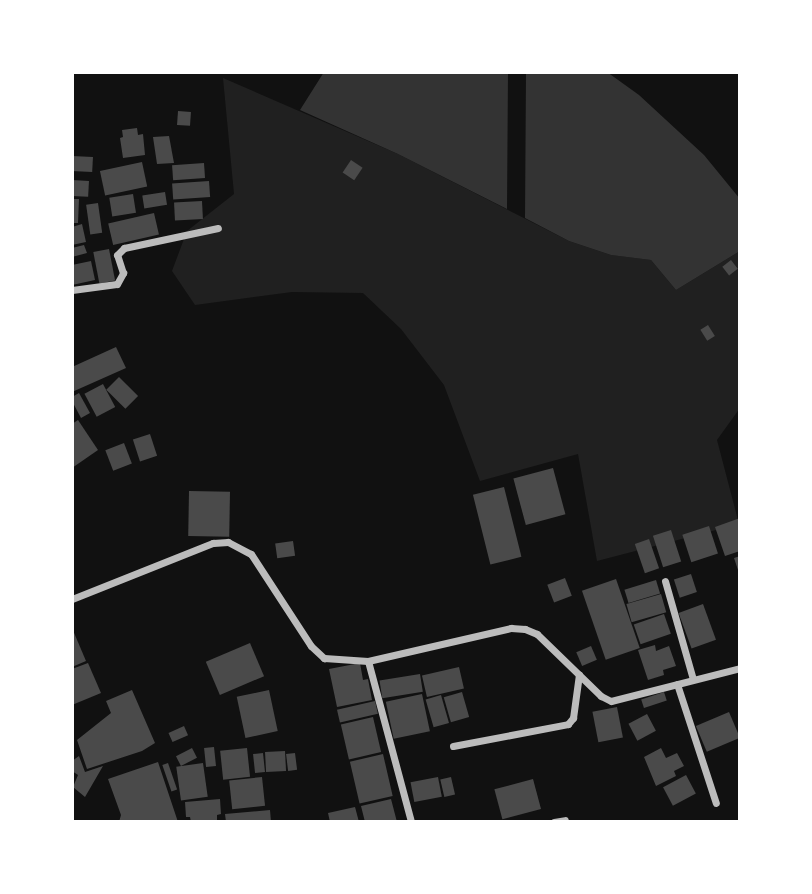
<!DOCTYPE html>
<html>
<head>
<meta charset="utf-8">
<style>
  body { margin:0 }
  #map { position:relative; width:812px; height:894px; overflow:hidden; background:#111; font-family:"Alegreya Sans",sans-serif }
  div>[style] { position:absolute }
  .green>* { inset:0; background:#202020 }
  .water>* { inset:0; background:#333 }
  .building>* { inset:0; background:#4a4a4a; transform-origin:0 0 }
  .minor>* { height:7px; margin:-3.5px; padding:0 3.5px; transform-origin:3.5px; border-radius:3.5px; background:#bcbcbc }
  span { translate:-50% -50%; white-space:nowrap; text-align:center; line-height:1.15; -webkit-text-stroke:5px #fff; paint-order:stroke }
  .frame { position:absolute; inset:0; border:74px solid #fff; pointer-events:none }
</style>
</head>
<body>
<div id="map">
  <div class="green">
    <i style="clip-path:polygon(223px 78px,398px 154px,569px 241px,611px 255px,651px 260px,676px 290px,740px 251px,740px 408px,717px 440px,739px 524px,597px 561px,578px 454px,480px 481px,444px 385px,401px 329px,363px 293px,292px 292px,195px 305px,172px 271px,187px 231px,234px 194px)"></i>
  </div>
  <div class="water">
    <i style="clip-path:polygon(324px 72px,508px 72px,507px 209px,398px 154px,300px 110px)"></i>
    <i style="clip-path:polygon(526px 72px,607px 72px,639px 95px,704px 155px,740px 199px,740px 251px,676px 290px,651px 260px,611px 255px,569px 241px,525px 218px)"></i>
  </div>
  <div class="building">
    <i style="left:178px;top:111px;width:13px;height:14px;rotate:4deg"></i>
    <i style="clip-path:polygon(137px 128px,138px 135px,143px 134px,145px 155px,123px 158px,120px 138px,123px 137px,122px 130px)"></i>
    <i style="clip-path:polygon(169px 136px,174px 163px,157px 164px,153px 137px)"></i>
    <i style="left:72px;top:156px;width:21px;height:15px;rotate:3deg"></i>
    <i style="left:351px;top:160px;width:14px;height:15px;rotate:34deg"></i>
    <i style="left:142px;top:162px;width:25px;height:43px;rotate:78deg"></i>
    <i style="left:204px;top:163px;width:15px;height:32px;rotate:86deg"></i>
    <i style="left:72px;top:180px;width:17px;height:16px;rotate:3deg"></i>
    <i style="left:209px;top:181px;width:16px;height:37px;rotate:86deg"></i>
    <i style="left:165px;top:192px;width:13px;height:23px;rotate:81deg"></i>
    <i style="left:133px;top:194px;width:19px;height:24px;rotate:81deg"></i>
    <i style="clip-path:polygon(72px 199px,79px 199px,78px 223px,72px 223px)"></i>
    <i style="left:202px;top:201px;width:18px;height:28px;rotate:87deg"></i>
    <i style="left:98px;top:203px;width:30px;height:12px;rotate:82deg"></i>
    <i style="left:154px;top:213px;width:22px;height:47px;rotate:77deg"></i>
    <i style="clip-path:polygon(82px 224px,86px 242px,72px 245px,72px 227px)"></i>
    <i style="clip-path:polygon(84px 245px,87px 253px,72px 257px,72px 248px)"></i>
    <i style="left:109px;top:249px;width:32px;height:16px;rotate:79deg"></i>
    <i style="left:731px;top:260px;width:11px;height:11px;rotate:52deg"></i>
    <i style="clip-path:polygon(91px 261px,95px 280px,72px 285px,72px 265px)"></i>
    <i style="left:708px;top:325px;width:13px;height:9px;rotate:58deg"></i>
    <i style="clip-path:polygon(116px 347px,126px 368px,72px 392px,72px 367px)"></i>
    <i style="left:119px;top:377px;width:27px;height:18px;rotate:45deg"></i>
    <i style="left:103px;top:384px;width:26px;height:21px;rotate:62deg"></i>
    <i style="clip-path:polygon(79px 393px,90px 413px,81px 418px,72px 401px,72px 397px)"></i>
    <i style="clip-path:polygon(78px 420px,98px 450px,72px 468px,72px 424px)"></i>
    <i style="left:150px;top:434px;width:23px;height:18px;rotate:72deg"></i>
    <i style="left:124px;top:443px;width:22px;height:20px;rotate:69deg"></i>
    <i style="left:553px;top:468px;width:48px;height:41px;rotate:75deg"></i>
    <i style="left:504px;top:487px;width:72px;height:32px;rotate:76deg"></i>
    <i style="left:189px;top:491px;width:41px;height:45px;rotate:1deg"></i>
    <i style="clip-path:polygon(740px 518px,740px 551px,725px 556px,715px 527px)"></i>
    <i style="left:709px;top:526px;width:29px;height:28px;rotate:72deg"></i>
    <i style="left:671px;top:530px;width:33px;height:19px;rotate:72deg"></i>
    <i style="left:649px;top:539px;width:31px;height:15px;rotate:71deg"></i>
    <i style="left:293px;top:541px;width:15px;height:18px;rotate:82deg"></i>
    <i style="clip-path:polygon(740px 556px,740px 576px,734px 558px)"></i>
    <i style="left:691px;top:574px;width:19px;height:18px;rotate:72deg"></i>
    <i style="left:565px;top:578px;width:19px;height:19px;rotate:69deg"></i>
    <i style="left:616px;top:579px;width:73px;height:36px;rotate:71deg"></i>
    <i style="left:656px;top:580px;width:14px;height:33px;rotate:73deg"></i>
    <i style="left:661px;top:594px;width:19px;height:36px;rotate:74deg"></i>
    <i style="left:703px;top:604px;width:38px;height:26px;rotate:70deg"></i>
    <i style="left:664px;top:614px;width:21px;height:32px;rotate:71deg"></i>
    <i style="clip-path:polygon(72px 628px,86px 661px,72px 667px)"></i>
    <i style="left:250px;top:643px;width:36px;height:48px;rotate:67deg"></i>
    <i style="clip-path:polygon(655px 645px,656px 651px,669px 646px,676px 666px,663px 670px,664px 675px,648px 680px,638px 650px)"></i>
    <i style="left:591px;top:646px;width:15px;height:16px;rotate:67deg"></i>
    <i style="clip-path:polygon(88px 663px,101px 693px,72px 705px,72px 669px)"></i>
    <i style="clip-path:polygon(360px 663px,363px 680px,368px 679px,372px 700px,337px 707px,329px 669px)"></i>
    <i style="left:459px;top:667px;width:22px;height:38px;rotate:77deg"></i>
    <i style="left:420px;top:674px;width:18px;height:41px;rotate:81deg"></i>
    <i style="clip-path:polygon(132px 690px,155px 743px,142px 751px,87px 769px,77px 740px,111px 713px,106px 701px)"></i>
    <i style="left:269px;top:690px;width:42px;height:33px;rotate:78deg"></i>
    <i style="left:462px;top:692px;width:26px;height:19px;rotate:74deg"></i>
    <i style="left:664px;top:692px;width:9px;height:24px;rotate:72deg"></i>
    <i style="left:422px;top:694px;width:38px;height:37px;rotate:78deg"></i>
    <i style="left:441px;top:695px;width:29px;height:16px;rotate:74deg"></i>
    <i style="left:375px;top:701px;width:13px;height:39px;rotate:77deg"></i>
    <i style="left:617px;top:707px;width:31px;height:25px;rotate:79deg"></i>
    <i style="left:729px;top:712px;width:28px;height:36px;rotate:67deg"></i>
    <i style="left:647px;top:714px;width:19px;height:21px;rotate:62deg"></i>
    <i style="left:373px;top:717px;width:36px;height:33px;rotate:77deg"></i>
    <i style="left:184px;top:726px;width:10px;height:17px;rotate:66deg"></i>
    <i style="left:214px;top:747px;width:19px;height:10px;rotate:84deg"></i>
    <i style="left:192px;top:748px;width:11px;height:18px;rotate:63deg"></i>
    <i style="left:247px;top:748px;width:29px;height:27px;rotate:84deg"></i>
    <i style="clip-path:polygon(661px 748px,666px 758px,677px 753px,684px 766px,674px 771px,676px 776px,656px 786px,644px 757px)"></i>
    <i style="left:285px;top:751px;width:20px;height:20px;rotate:87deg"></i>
    <i style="left:263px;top:753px;width:19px;height:10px;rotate:84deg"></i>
    <i style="left:295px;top:753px;width:17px;height:9px;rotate:83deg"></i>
    <i style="left:383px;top:754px;width:43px;height:34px;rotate:77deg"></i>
    <i style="clip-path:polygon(79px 756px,85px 772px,103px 766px,85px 797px,73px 787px,78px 775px,72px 771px,72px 761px)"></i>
    <i style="clip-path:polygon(158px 762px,178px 822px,119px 822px,121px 815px,108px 779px)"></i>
    <i style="left:168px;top:763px;width:28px;height:6px;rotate:71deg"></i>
    <i style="left:203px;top:763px;width:34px;height:27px;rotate:82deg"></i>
    <i style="left:686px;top:775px;width:21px;height:26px;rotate:62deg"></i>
    <i style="left:262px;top:777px;width:29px;height:33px;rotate:84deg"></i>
    <i style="left:438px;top:777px;width:20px;height:28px;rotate:79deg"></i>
    <i style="left:451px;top:777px;width:18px;height:11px;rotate:77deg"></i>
    <i style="left:533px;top:779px;width:31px;height:40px;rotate:75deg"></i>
    <i style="clip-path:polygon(220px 799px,221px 814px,217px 815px,217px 822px,191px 822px,190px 817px,186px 817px,185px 802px)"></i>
    <i style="clip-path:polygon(391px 799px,397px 822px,365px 822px,361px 806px)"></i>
    <i style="clip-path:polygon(355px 807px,359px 822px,330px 822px,328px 813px)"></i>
    <i style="clip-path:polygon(270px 810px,271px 822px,226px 822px,225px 814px)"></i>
  </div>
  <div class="minor">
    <i style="left:72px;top:290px;width:45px;rotate:-7.6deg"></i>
    <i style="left:117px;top:284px;width:13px;rotate:-61deg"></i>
    <i style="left:123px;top:273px;width:19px;rotate:-108deg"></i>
    <i style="left:117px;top:255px;width:10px;rotate:-45deg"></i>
    <i style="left:124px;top:248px;width:96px;rotate:-12deg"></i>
    <i style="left:665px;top:581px;width:102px;rotate:74.1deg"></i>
    <i style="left:72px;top:599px;width:152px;rotate:-21.7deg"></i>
    <i style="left:213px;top:543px;width:15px;rotate:-4deg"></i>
    <i style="left:228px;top:542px;width:26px;rotate:28deg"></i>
    <i style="left:251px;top:554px;width:110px;rotate:56.9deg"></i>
    <i style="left:311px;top:646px;width:18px;rotate:43deg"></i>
    <i style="left:324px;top:658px;width:44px;rotate:3.9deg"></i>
    <i style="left:368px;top:661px;width:147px;rotate:-13deg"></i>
    <i style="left:511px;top:628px;width:14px;rotate:4deg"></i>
    <i style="left:525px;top:629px;width:13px;rotate:23deg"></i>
    <i style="left:537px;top:634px;width:89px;rotate:44.1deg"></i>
    <i style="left:601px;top:696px;width:11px;rotate:27deg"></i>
    <i style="left:611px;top:701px;width:133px;rotate:-14.3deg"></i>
    <i style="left:368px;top:661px;width:167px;rotate:75deg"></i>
    <i style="left:677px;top:684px;width:125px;rotate:71.9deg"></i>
    <i style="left:453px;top:746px;width:117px;rotate:-10.8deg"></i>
    <i style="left:568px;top:724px;width:8px;rotate:-50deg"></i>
    <i style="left:573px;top:718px;width:44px;rotate:-82.2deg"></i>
    <i style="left:554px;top:822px;width:11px;rotate:-10deg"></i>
  </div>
  <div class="frame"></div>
</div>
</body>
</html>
